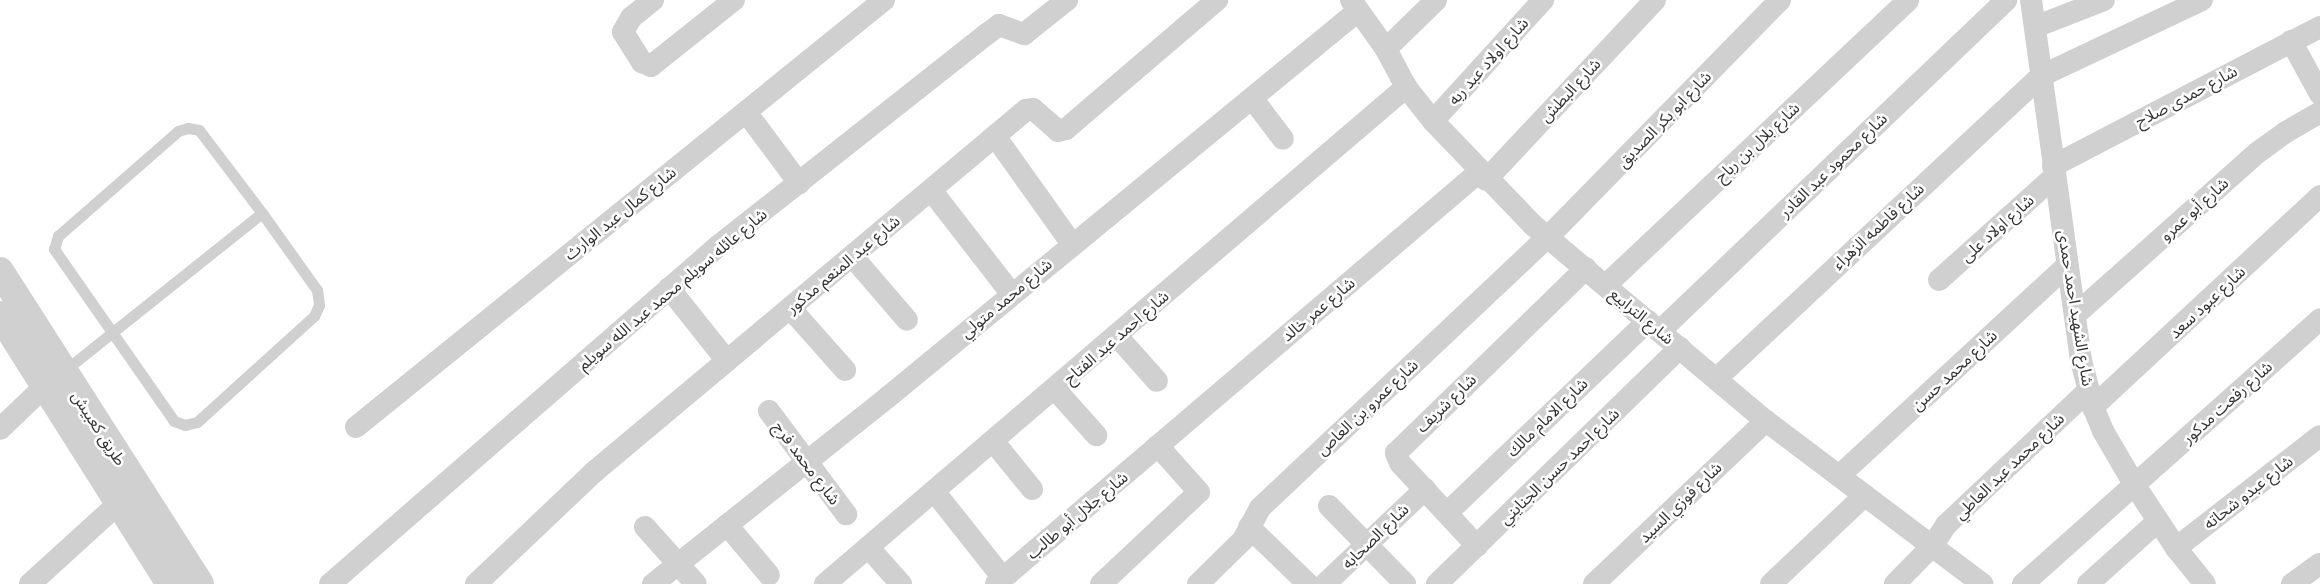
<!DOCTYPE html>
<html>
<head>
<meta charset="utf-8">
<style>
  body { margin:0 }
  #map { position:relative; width:2320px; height:584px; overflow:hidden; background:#fff; font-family:"Golos Text","Noto Sans Arabic",sans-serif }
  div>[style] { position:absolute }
  .service>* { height:11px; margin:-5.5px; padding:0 5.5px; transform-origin:5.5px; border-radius:5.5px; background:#d0d0d0 }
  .minor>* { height:22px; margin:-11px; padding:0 11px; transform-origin:11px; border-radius:11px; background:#d0d0d0 }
  .tertiary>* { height:28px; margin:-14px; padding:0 14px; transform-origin:14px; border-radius:14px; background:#d0d0d0 }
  span { translate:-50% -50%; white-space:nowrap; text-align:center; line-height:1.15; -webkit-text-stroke:5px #fff; paint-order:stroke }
  .street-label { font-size:16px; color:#333 }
</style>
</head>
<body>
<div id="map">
  <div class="service">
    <i style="left:188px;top:128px;width:11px;rotate:10deg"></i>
    <i style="left:199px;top:130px;width:104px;rotate:52.8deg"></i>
    <i style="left:262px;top:213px;width:95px;rotate:54.5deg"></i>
    <i style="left:317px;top:290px;width:15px;rotate:82deg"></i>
    <i style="left:319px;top:305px;width:12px;rotate:114deg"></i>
    <i style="left:314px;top:316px;width:158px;rotate:137.8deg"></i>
    <i style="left:197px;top:422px;width:12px;rotate:166deg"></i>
    <i style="left:185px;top:425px;width:12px;rotate:-160deg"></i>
    <i style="left:174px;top:421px;width:210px;rotate:-124.9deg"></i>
    <i style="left:54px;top:249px;width:14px;rotate:-73deg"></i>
    <i style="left:58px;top:236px;width:159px;rotate:-41.2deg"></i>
    <i style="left:178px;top:131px;width:10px;rotate:-17deg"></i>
    <i style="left:64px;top:371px;width:253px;rotate:-38.6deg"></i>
  </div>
  <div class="minor">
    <i style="left:653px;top:0;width:28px;rotate:141deg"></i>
    <i style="left:631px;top:18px;width:16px;rotate:120deg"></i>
    <i style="left:623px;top:32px;width:36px;rotate:58deg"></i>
    <i style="left:642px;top:62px;width:10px;rotate:24deg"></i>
    <i style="left:651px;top:66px;width:106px;rotate:-38.5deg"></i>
    <i style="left:1351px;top:0;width:60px;rotate:54.5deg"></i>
    <i style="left:1386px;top:49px;width:43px;rotate:62.2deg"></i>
    <i style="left:1406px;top:87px;width:43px;rotate:51.5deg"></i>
    <i style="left:1433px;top:121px;width:144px;rotate:46.1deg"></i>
    <i style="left:1533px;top:225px;width:304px;rotate:40.1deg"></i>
    <i style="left:1766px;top:421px;width:271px;rotate:37deg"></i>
    <i style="left:2031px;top:0;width:363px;rotate:82.1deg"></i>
    <i style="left:2081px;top:360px;width:49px;rotate:75.7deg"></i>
    <i style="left:2093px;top:407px;width:26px;rotate:67deg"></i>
    <i style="left:2103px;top:431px;width:61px;rotate:59.7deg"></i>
    <i style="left:2134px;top:484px;width:77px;rotate:56.7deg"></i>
    <i style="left:2176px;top:548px;width:46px;rotate:51.1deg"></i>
    <i style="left:2035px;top:27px;width:74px;rotate:-21.4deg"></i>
    <i style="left:2291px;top:41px;width:60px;rotate:61.3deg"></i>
    <i style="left:1386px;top:49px;width:70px;rotate:-44.4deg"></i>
    <i style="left:1252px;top:98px;width:51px;rotate:52.9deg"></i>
    <i style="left:746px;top:112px;width:89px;rotate:53.3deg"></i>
    <i style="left:1433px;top:121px;width:164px;rotate:-47.7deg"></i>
    <i style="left:995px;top:136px;width:133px;rotate:54.5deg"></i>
    <i style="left:2053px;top:166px;width:301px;rotate:-27.5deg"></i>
    <i style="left:1486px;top:180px;width:247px;rotate:-46.8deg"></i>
    <i style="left:931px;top:190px;width:130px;rotate:52.2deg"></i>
    <i style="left:852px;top:256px;width:84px;rotate:49.3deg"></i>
    <i style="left:1939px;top:280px;width:156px;rotate:-41.9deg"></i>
    <i style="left:1606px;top:285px;width:415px;rotate:-43.3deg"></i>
    <i style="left:669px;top:288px;width:93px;rotate:51.5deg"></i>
    <i style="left:790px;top:308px;width:83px;rotate:48.4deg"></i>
    <i style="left:2075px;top:315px;width:244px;rotate:-41.7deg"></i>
    <i style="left:2257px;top:153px;width:36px;rotate:-36deg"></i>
    <i style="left:2286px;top:132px;width:39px;rotate:-30deg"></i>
    <i style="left:1660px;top:331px;width:479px;rotate:-43.7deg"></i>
    <i style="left:1117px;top:336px;width:60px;rotate:48.4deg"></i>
    <i style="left:1716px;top:379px;width:444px;rotate:-43deg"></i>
    <i style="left:2041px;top:76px;width:178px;rotate:-25.3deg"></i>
    <i style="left:1055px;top:389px;width:62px;rotate:48.3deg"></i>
    <i style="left:2093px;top:407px;width:310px;rotate:-42.9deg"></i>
    <i style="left:769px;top:411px;width:129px;rotate:53.2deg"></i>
    <i style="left:356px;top:427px;width:679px;rotate:-38.96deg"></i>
    <i style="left:0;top:429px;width:62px;rotate:-43.7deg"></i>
    <i style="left:993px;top:441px;width:62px;rotate:50.9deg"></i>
    <i style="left:1839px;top:476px;width:311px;rotate:-42.7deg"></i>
    <i style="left:934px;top:491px;width:111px;rotate:51.6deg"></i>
    <i style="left:1329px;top:506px;width:109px;rotate:45.7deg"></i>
    <i style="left:1447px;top:513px;width:278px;rotate:-43.7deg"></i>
    <i style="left:727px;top:525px;width:65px;rotate:50deg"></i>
    <i style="left:645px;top:527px;width:76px;rotate:48.2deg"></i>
    <i style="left:1249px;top:527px;width:82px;rotate:44deg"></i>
    <i style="left:1477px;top:546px;width:113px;rotate:-132.9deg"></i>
    <i style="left:1400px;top:463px;width:11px;rotate:-112deg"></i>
    <i style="left:1396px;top:453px;width:265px;rotate:-44.2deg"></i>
    <i style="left:868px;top:547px;width:50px;rotate:48.3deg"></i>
    <i style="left:2176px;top:548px;width:182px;rotate:-37.9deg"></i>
    <i style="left:30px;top:584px;width:122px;rotate:-42.3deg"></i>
    <i style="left:330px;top:584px;width:513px;rotate:-41.05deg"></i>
    <i style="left:717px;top:247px;width:344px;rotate:-38.3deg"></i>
    <i style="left:987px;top:34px;width:15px;rotate:-37deg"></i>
    <i style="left:999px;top:25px;width:27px;rotate:20deg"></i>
    <i style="left:1024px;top:34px;width:55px;rotate:-38.3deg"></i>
    <i style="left:476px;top:584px;width:163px;rotate:-43.5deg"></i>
    <i style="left:594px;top:472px;width:564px;rotate:-39.96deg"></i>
    <i style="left:1026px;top:110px;width:7px;rotate:-8deg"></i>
    <i style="left:1033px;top:109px;width:33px;rotate:41deg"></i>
    <i style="left:1058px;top:131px;width:8px;rotate:-14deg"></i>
    <i style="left:1066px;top:129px;width:199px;rotate:-40.5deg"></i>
    <i style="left:653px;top:584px;width:300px;rotate:-38.5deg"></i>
    <i style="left:888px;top:397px;width:608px;rotate:-39.4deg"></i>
    <i style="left:825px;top:584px;width:765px;rotate:-40.54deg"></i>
    <i style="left:996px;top:584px;width:635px;rotate:-40.46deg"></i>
    <i style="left:1101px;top:584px;width:134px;rotate:-43.2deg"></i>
    <i style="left:1199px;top:492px;width:62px;rotate:-131.7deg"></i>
    <i style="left:1198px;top:584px;width:63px;rotate:-44.4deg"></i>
    <i style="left:1243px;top:540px;width:36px;rotate:-62deg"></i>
    <i style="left:1260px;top:508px;width:394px;rotate:-43.3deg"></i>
    <i style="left:1547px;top:238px;width:333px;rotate:-45.6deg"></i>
    <i style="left:1325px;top:584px;width:138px;rotate:-43.5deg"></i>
    <i style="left:1437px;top:584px;width:339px;rotate:-44.2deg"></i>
    <i style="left:1594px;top:584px;width:237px;rotate:-43.5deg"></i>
    <i style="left:1771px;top:584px;width:129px;rotate:-43.4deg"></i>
    <i style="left:1895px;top:584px;width:54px;rotate:-45.7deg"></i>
    <i style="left:1933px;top:545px;width:24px;rotate:-57deg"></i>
    <i style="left:1946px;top:525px;width:197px;rotate:-43.4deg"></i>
    <i style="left:2023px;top:584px;width:398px;rotate:-41.7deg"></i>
    <i style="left:2088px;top:584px;width:94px;rotate:-42deg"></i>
    <i style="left:2292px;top:584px;width:34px;rotate:-36deg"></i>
  </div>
  <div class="tertiary">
    <i style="left:0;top:271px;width:371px;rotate:57.4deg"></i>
    <i style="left:0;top:315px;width:318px;rotate:57.7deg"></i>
  </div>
  <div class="street-label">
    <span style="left:1488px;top:61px;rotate:-48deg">شارع اولاد عبد ربه</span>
    <span style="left:1570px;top:90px;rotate:-47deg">شارع البطش</span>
    <span style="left:2186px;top:96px;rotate:-28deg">شارع حمدى صلاح</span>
    <span style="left:1664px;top:119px;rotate:-46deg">شارع ابو بكر الصديق</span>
    <span style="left:1757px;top:142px;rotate:-43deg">شارع بلال بن رباح</span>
    <span style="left:1833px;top:165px;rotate:-44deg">شارع محمود عبد القادر</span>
    <span style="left:2194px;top:209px;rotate:-42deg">شارع أبو عمرو</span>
    <span style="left:620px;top:213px;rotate:-39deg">شارع كمال عبد الوارث</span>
    <span style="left:1878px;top:226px;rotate:-43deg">شارع فاطمه الزهراء</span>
    <span style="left:1997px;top:228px;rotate:-42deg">شارع اولاد على</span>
    <span style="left:843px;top:264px;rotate:-40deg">شارع عبد المنعم مدكور</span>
    <span style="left:672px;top:289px;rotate:-40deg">شارع عائله سويلم محمد عبد الله سويلم</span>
    <span style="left:1006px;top:298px;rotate:-40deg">شارع محمد متولي</span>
    <span style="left:2207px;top:302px;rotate:-43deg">شارع عبود سعد</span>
    <span style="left:2076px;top:308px;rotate:81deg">شارع الشهيد احمد حمدى</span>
    <span style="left:1318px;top:309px;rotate:-40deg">شارع عمر خالد</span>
    <span style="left:1642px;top:316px;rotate:40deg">شارع الترابيع</span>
    <span style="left:1116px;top:337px;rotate:-41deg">شارع احمد عبد الفتاح</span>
    <span style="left:1954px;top:370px;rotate:-43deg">شارع محمد حسن</span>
    <span style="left:2227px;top:402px;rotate:-42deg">شارع رفعت مدكور</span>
    <span style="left:1446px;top:403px;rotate:-44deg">شارع شريف</span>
    <span style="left:1367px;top:407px;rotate:-43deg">شارع عمرو بن العاص</span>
    <span style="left:1547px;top:417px;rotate:-44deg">شارع الامام مالك</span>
    <span style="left:99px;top:428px;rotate:57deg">طريق كعبيش</span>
    <span style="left:807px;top:463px;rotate:53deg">شارع محمد فرج</span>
    <span style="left:1559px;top:466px;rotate:-44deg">شارع احمد حسن الجنايني</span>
    <span style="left:2009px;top:466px;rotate:-44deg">شارع محمد عبد العاطي</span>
    <span style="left:2248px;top:492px;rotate:-38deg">شارع عبدو شحاته</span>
    <span style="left:1680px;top:502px;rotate:-44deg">شارع فوزي السيد</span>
    <span style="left:1077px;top:515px;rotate:-40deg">شارع جلال أبو طالب</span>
    <span style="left:1375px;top:536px;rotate:-44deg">شارع الصحابه</span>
  </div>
</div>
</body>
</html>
